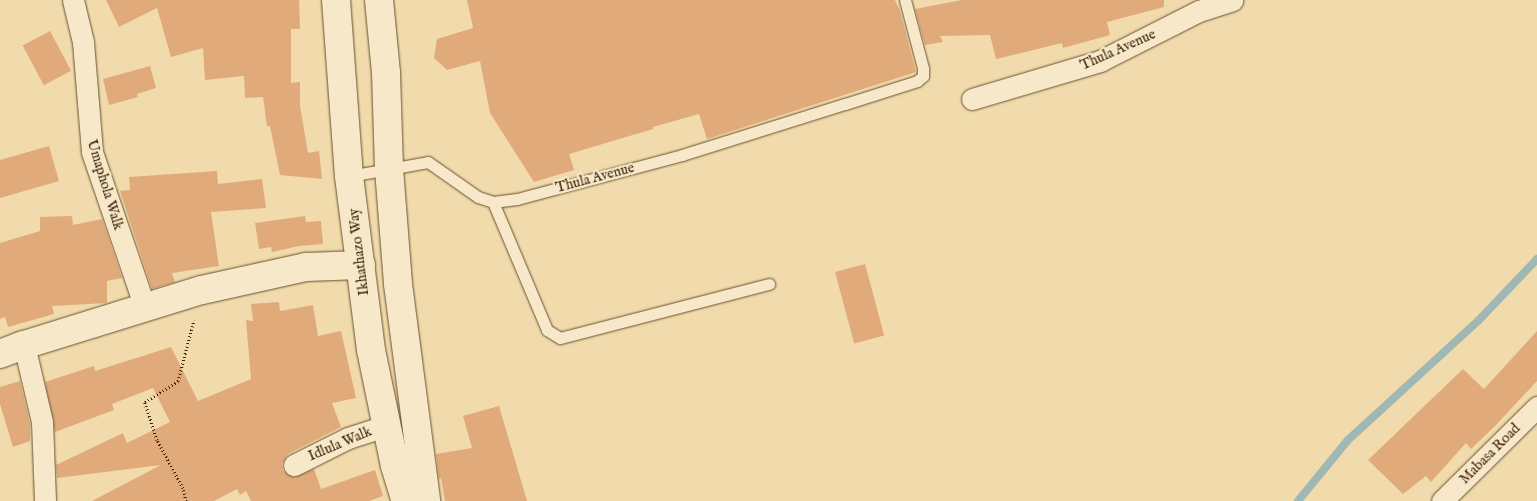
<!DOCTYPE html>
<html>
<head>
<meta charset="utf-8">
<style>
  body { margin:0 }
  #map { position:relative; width:1537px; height:501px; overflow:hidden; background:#f1dbac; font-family:"IM FELL English",serif }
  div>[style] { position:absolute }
  .stream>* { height:8px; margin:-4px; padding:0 4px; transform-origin:4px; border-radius:4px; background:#9fb8b4 }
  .building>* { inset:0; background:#e0aa7a; transform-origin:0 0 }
  .path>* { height:3px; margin-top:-1.5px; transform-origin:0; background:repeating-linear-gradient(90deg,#3b2105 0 1px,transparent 0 3.5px) }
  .roads { filter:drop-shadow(0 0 1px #68502f) drop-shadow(0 0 1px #68502f) }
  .service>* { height:11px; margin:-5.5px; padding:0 5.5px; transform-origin:5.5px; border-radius:5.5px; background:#f6e8c9 }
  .minor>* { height:21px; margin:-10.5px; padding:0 10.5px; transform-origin:10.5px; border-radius:10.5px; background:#f6e8c9 }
  .tertiary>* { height:28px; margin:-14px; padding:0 14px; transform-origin:14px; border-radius:14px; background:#f6e8c9 }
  span { translate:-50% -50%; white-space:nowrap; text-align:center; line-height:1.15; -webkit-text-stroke:4.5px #f6e8c9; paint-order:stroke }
  .street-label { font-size:14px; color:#3b2105 }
</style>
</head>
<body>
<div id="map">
  <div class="stream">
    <i style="left:1298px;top:501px;width:79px;rotate:-50.7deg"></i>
    <i style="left:1348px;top:440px;width:176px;rotate:-42.5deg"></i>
    <i style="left:1478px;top:321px;width:86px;rotate:-46.4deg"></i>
  </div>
  <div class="building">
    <i style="clip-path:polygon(106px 0,299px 0,300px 29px,291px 29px,291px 83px,300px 82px,300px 106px,308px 153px,319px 151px,322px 179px,280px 175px,270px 126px,267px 126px,263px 97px,245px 98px,244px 76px,205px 80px,203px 48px,171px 57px,157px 8px,119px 27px)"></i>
    <i style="clip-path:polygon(467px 0,895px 0,900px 11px,916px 72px,707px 139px,699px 114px,653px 127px,653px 129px,569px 154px,574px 170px,534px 182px,490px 113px,480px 61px,447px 70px,434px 58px,437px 39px,473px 28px)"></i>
    <i style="clip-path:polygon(962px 0,1164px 0,1164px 7px,1107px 22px,1110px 35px,1063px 48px,1062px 43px,996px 59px,990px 35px,940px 36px,943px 42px,925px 45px,915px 9px)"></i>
    <i style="left:50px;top:31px;width:45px;height:31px;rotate:62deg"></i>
    <i style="clip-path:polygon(150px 66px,156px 88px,137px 94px,138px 97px,109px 105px,103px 79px)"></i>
    <i style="clip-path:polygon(49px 146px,59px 181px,0 198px,0 160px)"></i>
    <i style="clip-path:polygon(217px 171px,218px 184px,262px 179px,266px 208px,211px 212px,219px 266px,172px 273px,175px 282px,152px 289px,120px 191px,130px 190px,129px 177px)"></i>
    <i style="clip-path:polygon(72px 216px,73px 225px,102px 219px,122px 278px,107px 281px,107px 303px,52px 306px,54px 314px,8px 327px,5px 317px,0 319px,0 243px,40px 231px,40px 217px)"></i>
    <i style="clip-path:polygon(305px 216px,306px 222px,321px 221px,323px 244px,299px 246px,272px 252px,271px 247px,259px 249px,255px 223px)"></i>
    <i style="left:865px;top:264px;width:74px;height:31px;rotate:75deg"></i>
    <i style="clip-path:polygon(279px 302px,280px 311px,313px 305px,318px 336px,341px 331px,356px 398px,332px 403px,341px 427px,288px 454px,282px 464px,283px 471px,294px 477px,314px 469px,321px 489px,375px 470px,383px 496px,369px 501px,251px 501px,246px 491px,240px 495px,237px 489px,214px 501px,92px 501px,161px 465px,57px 478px,56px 465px,123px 433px,127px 443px,170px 422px,153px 388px,112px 404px,114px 410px,55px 432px,45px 382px,94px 366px,95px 371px,171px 347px,198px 401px,251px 379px,246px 320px,253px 321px,251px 304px)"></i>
    <i style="clip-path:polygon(1537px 331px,1537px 381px,1495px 426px,1471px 449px,1466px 443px,1431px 482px,1426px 476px,1403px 494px,1368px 460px,1463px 369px,1484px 389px)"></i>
    <i style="clip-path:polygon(20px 381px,30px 424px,30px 441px,13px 447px,0 404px,0 387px)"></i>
    <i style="clip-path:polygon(499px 406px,527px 501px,445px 501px,441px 478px,439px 479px,436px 454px,472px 448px,463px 416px)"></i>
  </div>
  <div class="path">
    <i style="left:186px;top:501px;width:13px;rotate:-103deg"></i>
    <i style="left:183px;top:488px;width:55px;rotate:-118.4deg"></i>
    <i style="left:157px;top:440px;width:40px;rotate:-108deg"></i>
    <i style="left:145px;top:402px;width:39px;rotate:-32deg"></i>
    <i style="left:178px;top:381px;width:63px;rotate:-75.3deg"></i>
  </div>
  <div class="roads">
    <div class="service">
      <i style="left:349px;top:176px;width:80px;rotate:-10deg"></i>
      <i style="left:428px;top:162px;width:61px;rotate:35deg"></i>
      <i style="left:478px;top:197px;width:16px;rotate:18deg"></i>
      <i style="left:493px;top:202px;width:24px;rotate:-7deg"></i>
      <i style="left:517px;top:199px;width:171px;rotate:-14.9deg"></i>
      <i style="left:682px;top:155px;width:171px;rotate:-17.4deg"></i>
      <i style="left:845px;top:104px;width:76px;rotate:-17.7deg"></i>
      <i style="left:917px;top:81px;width:8px;rotate:-40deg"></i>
      <i style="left:923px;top:76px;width:8px;rotate:-90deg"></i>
      <i style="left:923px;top:68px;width:70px;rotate:-104.8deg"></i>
      <i style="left:493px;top:202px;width:139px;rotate:67.1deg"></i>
      <i style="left:547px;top:330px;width:15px;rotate:32deg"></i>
      <i style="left:560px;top:338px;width:216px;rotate:-14.5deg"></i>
    </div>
    <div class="minor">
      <i style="left:73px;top:0;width:43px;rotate:76.6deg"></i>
      <i style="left:83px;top:42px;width:110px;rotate:85.3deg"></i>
      <i style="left:92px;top:152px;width:165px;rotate:71.2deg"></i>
      <i style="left:972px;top:99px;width:134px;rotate:-16.5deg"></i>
      <i style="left:1100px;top:61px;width:111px;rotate:-26.8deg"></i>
      <i style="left:1199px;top:11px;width:35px;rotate:-18deg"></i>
      <i style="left:24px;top:345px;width:79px;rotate:76.8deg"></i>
      <i style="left:42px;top:422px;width:79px;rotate:87.8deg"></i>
      <i style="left:294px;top:465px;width:60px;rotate:-26.6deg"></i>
      <i style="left:348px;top:438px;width:40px;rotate:-18deg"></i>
      <i style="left:1442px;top:501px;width:134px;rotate:-44.7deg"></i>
    </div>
    <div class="tertiary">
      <i style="left:336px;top:0;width:176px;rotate:85.8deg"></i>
      <i style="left:349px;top:176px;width:175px;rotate:82.8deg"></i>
      <i style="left:371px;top:350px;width:118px;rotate:78.3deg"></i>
      <i style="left:395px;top:466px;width:37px;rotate:73deg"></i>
      <i style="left:379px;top:0;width:73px;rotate:84.5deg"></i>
      <i style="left:386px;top:73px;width:96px;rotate:88.2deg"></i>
      <i style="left:389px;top:169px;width:115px;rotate:85.5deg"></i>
      <i style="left:398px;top:284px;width:219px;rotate:82.6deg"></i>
      <i style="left:0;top:354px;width:26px;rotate:-21deg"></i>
      <i style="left:24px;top:345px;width:186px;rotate:-17.2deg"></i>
      <i style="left:202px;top:290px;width:107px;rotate:-12.5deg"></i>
      <i style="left:306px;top:267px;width:55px;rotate:-2.1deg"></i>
    </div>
  </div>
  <div class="street-label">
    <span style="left:1118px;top:50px;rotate:-24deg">Thula Avenue</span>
    <span style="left:595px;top:178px;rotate:-15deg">Thula Avenue</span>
    <span style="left:105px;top:185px;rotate:73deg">Umaphola Walk</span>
    <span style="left:359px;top:252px;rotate:-97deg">Ikhathazo Way</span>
    <span style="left:340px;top:444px;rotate:-23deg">Idlula Walk</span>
    <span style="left:1490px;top:454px;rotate:-45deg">Mabasa Road</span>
  </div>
</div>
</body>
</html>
